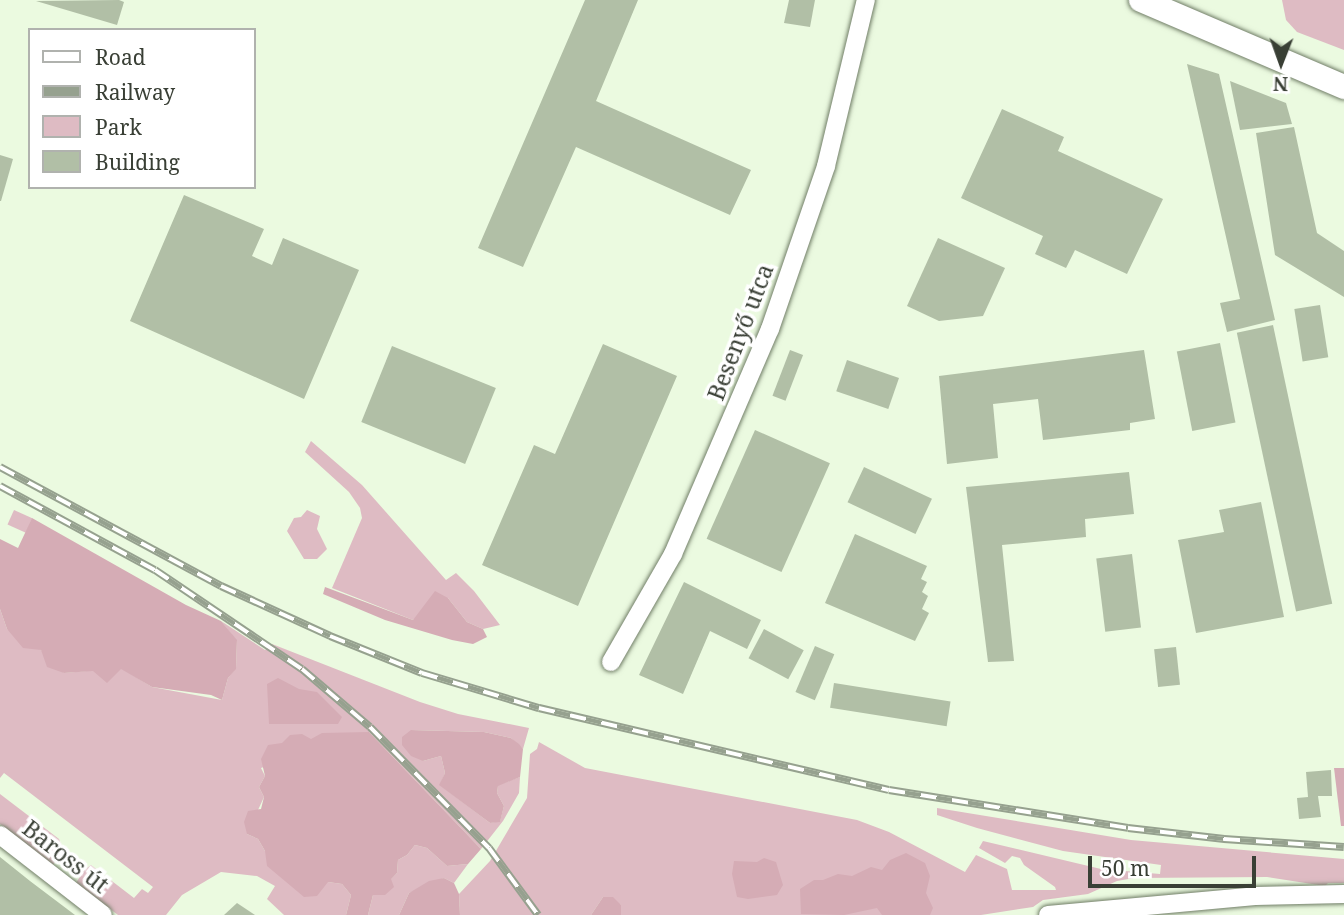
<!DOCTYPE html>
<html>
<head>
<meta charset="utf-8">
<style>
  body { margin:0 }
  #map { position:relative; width:1344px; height:915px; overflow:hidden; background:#ebfae0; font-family:"Noto Serif",serif }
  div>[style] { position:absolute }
  .green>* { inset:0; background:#debbc3; transform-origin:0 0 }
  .forest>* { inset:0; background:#d5acb5 }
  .building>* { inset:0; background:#b1bfa6; transform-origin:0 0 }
  .roads { filter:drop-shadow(0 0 2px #717e67) drop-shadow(0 0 2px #717e67) }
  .minor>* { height:18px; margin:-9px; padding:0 9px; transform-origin:9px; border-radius:9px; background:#fff }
  .secondary>* { height:24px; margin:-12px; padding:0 12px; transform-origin:12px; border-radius:12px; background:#fff }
  .rail>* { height:8px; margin-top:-4px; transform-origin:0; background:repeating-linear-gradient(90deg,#fff 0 16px,#96a18f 0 32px); box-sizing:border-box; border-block:2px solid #96a18f }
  span { translate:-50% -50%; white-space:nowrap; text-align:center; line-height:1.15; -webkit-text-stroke:7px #fff; paint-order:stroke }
  .street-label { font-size:23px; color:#393f35 }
  .legend { position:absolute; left:28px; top:28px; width:228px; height:161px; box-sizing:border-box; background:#fff; border:2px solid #b0b2ae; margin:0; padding:9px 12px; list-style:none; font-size:21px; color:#393f35 }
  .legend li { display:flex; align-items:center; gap:14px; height:35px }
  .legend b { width:35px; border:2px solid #b0b2ae }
  .north { position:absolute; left:1246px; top:28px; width:70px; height:70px; -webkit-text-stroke:5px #fff; paint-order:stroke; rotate:181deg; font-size:19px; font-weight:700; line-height:28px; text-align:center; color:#393f35 }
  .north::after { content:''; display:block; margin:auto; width:24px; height:32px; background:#393f35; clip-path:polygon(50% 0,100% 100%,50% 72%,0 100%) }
  .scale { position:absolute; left:1088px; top:856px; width:168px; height:32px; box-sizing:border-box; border:4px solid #393f35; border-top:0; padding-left:9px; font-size:21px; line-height:24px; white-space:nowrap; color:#393f35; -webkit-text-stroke:5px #fff; paint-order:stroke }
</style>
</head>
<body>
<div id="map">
  <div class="green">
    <i style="clip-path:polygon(1282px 0,1344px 0,1344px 50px,1297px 32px,1286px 20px)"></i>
    <i style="clip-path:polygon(311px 441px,362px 485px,446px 580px,456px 573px,474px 591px,500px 625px,483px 629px,467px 622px,448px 598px,413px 620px,332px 588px,362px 518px,360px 508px,349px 492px,305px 452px)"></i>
    <i style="left:14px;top:510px;width:20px;height:16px;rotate:24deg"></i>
    <i style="clip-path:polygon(307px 510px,320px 516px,317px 529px,327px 549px,317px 559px,304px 559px,287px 531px,294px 518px,301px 517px)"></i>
    <i style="clip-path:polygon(0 609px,7px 629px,41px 650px,64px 673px,121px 668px,152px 687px,222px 700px,228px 678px,236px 668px,237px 641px,221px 621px,265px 650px,272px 644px,420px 702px,458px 714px,529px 728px,523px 749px,511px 738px,484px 732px,411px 730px,423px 761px,441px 756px,445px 773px,440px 785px,490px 823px,500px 821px,504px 806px,497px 793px,498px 785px,520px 777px,519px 793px,503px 821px,481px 849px,369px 732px,261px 768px,265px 776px,259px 787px,264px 797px,247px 834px,258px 839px,265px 851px,328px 882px,342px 884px,351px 895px,346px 915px,284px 915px,267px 899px,275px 886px,257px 876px,221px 872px,182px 895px,166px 915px,118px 915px,76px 883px,84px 870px,91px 865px,134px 898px,142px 889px,148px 893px,153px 887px,4px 773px,0 778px)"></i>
    <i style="clip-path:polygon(539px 742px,585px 768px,857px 820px,889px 832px,965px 872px,976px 855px,1007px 869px,1012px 890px,1056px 890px,1055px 887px,1024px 865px,1020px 858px,1012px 856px,1005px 863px,979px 848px,983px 841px,1101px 869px,1160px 874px,1161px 865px,1063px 851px,977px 828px,937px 815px,937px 808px,1131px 840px,1344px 859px,1344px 883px,1328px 883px,1325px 886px,1267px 877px,1134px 878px,1117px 881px,1088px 894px,1043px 900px,1033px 907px,981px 915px,621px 915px,621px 905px,603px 897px,591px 915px,460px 915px,459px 894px,490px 861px,527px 798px,530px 754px,537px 749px)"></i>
    <i style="clip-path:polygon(0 794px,59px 839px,63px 850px,53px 865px,0 824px)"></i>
    <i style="clip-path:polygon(415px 845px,427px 848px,447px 866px,468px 864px,454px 883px,444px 878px,409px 893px,399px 915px,368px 915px,373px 895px,397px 873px,398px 860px,407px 855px)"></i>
  </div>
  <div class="forest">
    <i style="clip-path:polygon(32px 518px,186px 605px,221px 621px,237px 640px,236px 669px,228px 678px,222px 700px,211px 695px,152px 687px,121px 669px,107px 683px,93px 671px,64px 673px,47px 667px,41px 650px,23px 648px,7px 629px,0 609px,0 539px,18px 548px)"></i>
    <i style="clip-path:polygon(325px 587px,413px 620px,435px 591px,448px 598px,467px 622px,483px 629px,487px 637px,473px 644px,452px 640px,385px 620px,323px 594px)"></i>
    <i style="clip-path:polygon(278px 678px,299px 689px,317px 692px,342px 717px,338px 724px,269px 724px,267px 684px)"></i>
    <i style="clip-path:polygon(411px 730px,484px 732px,511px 738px,519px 744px,523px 749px,520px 777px,498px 786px,497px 793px,504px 806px,500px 822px,490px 823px,439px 785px,445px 773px,441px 756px,423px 761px,411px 756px,402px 745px,402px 737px)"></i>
    <i style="clip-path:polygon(369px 732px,481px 849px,468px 864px,447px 866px,427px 848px,415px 845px,407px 855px,398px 860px,397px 873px,391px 879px,394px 887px,385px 895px,373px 895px,368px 915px,346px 915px,351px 895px,342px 884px,328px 882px,317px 896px,304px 897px,267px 866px,265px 851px,258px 839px,247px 834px,244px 822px,248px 811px,261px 809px,264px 797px,259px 787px,265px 776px,261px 759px,268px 745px,282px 743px,290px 735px,302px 734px,311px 739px,322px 733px)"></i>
    <i style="clip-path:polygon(1334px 768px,1344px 768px,1344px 826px,1341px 826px)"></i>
    <i style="clip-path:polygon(906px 853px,925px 863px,930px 876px,926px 893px,933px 908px,930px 915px,882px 915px,877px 908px,844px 915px,801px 914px,800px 889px,814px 880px,823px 880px,838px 874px,852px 876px,871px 867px,882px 870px,890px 860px)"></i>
    <i style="clip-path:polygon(764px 858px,776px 862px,783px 885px,777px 895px,748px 899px,737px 897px,732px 874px,734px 861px,757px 862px)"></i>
    <i style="clip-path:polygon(444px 878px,454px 883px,459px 894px,460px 915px,399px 915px,409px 893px,429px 881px)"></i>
    <i style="clip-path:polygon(603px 897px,613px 897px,621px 905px,621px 915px,591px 915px)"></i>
  </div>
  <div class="building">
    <i style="clip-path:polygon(119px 0,124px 2px,117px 25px,36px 1px)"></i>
    <i style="clip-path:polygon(585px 0,638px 0,596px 101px,751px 170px,730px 215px,576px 147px,523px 267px,478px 248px)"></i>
    <i style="clip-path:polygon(789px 0,815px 0,810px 27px,784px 23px)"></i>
    <i style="clip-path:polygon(1187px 64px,1219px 74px,1275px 320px,1227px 332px,1220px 303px,1240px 299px)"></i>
    <i style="clip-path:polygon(1230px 81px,1286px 103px,1292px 124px,1240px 130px)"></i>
    <i style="clip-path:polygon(1002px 109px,1064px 137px,1058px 151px,1163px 199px,1127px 274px,1075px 250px,1066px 268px,1035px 254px,1043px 236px,961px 198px)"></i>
    <i style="clip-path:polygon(1294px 127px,1317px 233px,1344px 251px,1344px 297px,1275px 255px,1256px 133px)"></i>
    <i style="clip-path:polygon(0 155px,13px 159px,1px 201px,0 201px)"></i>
    <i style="clip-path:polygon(184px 195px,264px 229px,252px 256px,272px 265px,283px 238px,359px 270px,304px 399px,130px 321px)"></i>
    <i style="clip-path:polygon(938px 238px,1005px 268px,983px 316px,939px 321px,907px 306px)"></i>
    <i style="left:1320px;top:305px;width:53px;height:26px;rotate:81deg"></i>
    <i style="left:1273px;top:325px;width:285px;height:37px;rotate:78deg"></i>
    <i style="left:1220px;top:343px;width:81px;height:44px;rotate:79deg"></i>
    <i style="clip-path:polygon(603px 344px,677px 376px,578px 606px,482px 565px,534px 445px,555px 454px)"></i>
    <i style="left:392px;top:346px;width:112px;height:82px;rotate:22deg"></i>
    <i style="left:790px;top:350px;width:14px;height:49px;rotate:21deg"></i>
    <i style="clip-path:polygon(1144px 350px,1155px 419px,1130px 423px,1130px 430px,1043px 440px,1038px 399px,993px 404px,998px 458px,947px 464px,939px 376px)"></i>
    <i style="left:847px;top:360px;width:55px;height:33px;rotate:19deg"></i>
    <i style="left:755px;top:430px;width:82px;height:119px;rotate:24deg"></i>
    <i style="left:864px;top:467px;width:75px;height:39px;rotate:25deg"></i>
    <i style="clip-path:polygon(1129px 472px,1134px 514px,1085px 519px,1086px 537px,1002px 545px,1014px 661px,988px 662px,966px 487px)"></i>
    <i style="clip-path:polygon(1261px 502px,1284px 617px,1196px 633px,1178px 540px,1224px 532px,1219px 510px)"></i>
    <i style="clip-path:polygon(855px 534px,927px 566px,921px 579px,927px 582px,922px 592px,928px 596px,922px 609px,929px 613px,915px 641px,825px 603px)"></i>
    <i style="left:1132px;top:554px;width:74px;height:36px;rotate:83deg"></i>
    <i style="clip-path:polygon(684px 582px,761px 620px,747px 649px,710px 631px,683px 694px,639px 675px)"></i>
    <i style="left:764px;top:629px;width:45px;height:33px;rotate:28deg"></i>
    <i style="left:815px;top:646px;width:21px;height:50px;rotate:23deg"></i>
    <i style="left:1176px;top:647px;width:38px;height:22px;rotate:84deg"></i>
    <i style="left:834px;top:683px;width:118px;height:25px;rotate:9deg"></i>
    <i style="clip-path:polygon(1331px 770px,1332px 796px,1318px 796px,1321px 817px,1299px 819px,1297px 798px,1308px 797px,1306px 772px)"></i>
    <i style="clip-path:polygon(0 857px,30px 881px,75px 915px,0 915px)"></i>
    <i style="clip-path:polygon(237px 903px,255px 915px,224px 915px)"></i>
  </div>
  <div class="roads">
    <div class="minor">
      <i style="left:611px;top:662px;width:125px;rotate:-60.1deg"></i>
      <i style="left:673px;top:554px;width:245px;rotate:-66.7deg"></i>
      <i style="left:770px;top:329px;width:172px;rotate:-71deg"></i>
      <i style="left:826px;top:166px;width:171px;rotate:-76.5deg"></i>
      <i style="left:0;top:835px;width:130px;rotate:37.8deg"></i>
      <i style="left:1048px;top:915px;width:208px;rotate:-5.2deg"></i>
      <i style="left:1255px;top:896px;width:89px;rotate:-1.3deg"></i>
    </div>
    <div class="secondary">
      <i style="left:1141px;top:0;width:221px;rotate:23.2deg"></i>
    </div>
  </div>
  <div class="rail">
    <i style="left:0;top:467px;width:251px;rotate:28.3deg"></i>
    <i style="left:221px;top:586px;width:120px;rotate:24.6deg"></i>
    <i style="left:330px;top:636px;width:99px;rotate:21.9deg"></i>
    <i style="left:422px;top:673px;width:122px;rotate:16.7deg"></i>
    <i style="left:539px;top:708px;width:359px;rotate:13.2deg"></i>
    <i style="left:889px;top:790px;width:242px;rotate:9deg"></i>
    <i style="left:1128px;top:828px;width:97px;rotate:6.5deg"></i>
    <i style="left:1224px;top:839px;width:120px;rotate:3.8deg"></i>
    <i style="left:0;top:486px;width:176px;rotate:28.5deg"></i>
    <i style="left:155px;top:570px;width:177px;rotate:34deg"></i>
    <i style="left:302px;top:669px;width:89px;rotate:40.5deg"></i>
    <i style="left:370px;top:727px;width:170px;rotate:45.5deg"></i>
    <i style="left:489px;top:848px;width:83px;rotate:53.8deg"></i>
  </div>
  <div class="street-label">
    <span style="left:740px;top:332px;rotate:-69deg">Besenyő utca</span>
    <span style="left:66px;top:856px;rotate:38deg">Baross út</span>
  </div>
  <ul class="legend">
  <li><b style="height:9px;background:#fff"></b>Road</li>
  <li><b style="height:9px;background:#96a18f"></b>Railway</li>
  <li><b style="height:19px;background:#debbc3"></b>Park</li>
  <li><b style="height:19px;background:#b1bfa6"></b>Building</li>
  </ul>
  <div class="north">N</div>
  <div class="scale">50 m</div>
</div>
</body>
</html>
